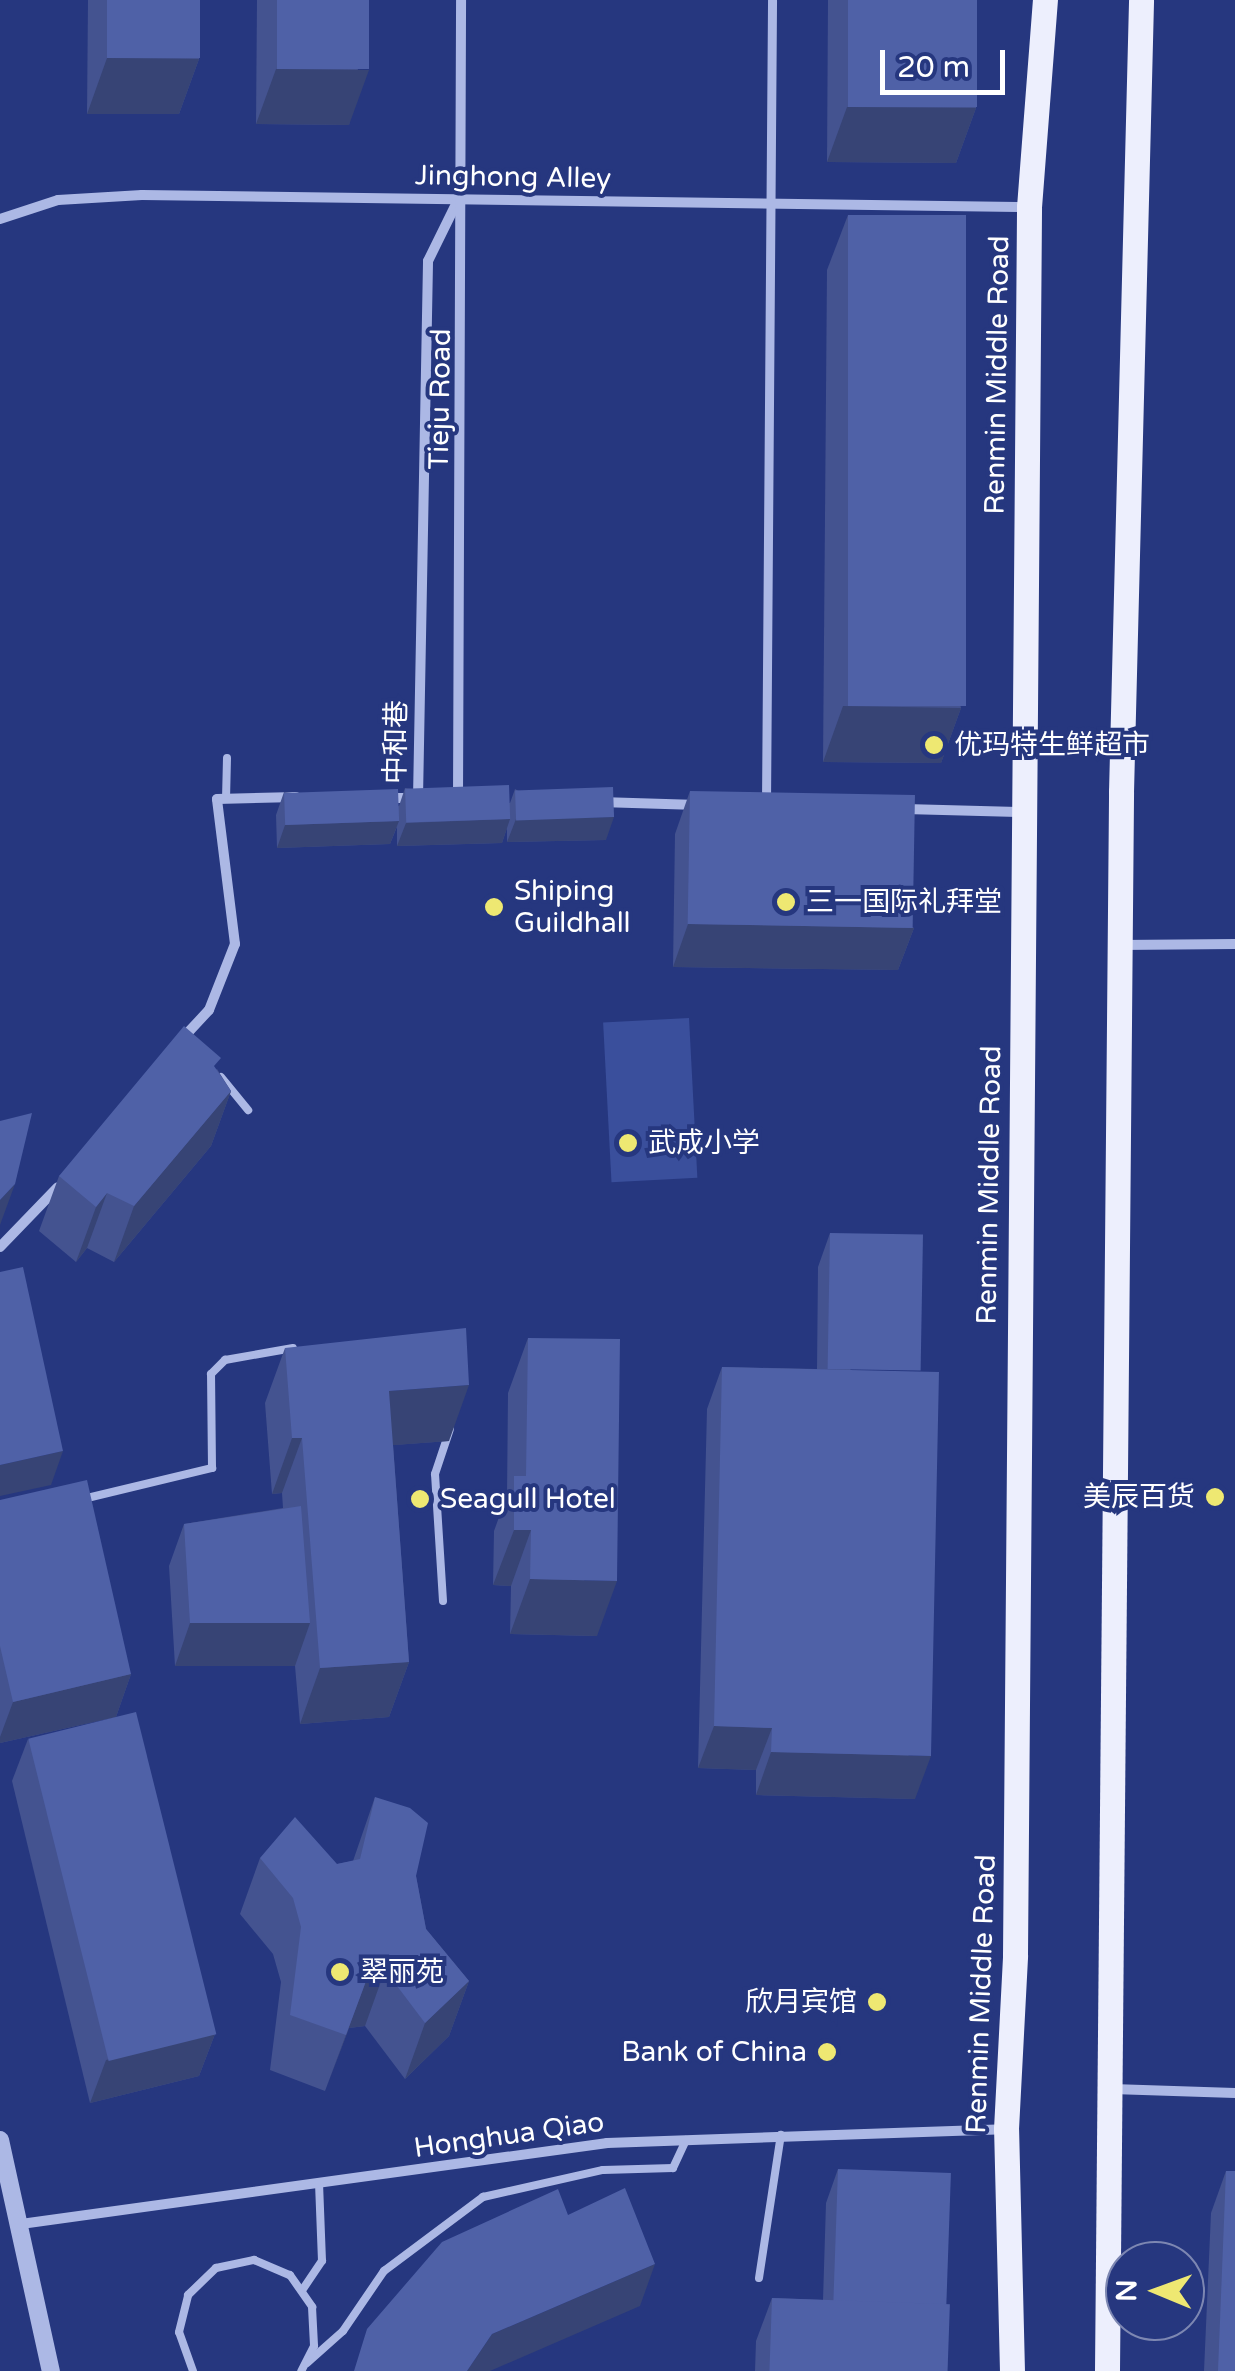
<!DOCTYPE html>
<html>
<head>
<meta charset="utf-8">
<style>
  body { margin:0 }
  #map { position:relative; width:1235px; height:2371px; overflow:hidden; background:#26377f; font-family:"Varela Round","Noto Sans SC",sans-serif }
  div>[style] { position:absolute }
  .green>* { inset:0; background:#3a4f9c; transform-origin:0 0 }
  .service>* { height:8px; margin:-4px; padding:0 4px; transform-origin:4px; border-radius:4px; background:#acb8e5 }
  .pedestrian>* { height:9px; margin:-4.5px; padding:0 4.5px; transform-origin:4.5px; border-radius:4.5px; background:#acb8e5 }
  .minor>* { height:10px; margin:-5px; padding:0 5px; transform-origin:5px; border-radius:5px; background:#acb8e5 }
  .tertiary>* { height:18px; margin:-9px; padding:0 9px; transform-origin:9px; border-radius:9px; background:#acb8e5 }
  .primary>* { height:25px; margin:-12.5px; padding:0 12.5px; transform-origin:12.5px; border-radius:12.5px; background:#edeffd }
  .wall>* { inset:0; background:#445390 }
  .shaded-wall>* { inset:0; background:#374475 }
  .building>* { inset:0; background:#4f61a7; transform-origin:0 0 }
  .dots>* { width:28px; height:28px; translate:-50% -50%; box-sizing:border-box; border:5px solid #26377f; border-radius:50% }
  span { translate:-50% -50%; white-space:nowrap; text-align:center; line-height:1.15; -webkit-text-stroke:8px #26377f; paint-order:stroke }
  .street-label { font-size:28px; color:#fff }
  .poi-label { font-size:28px; color:#fff }
  .left { translate:0 -50%; text-align:left }
  .right { translate:-100% -50%; text-align:right }
  .north { position:absolute; left:1105px; top:2241px; width:100px; height:100px; box-sizing:border-box; background:#26377f; border:2px solid #7d87b2; border-radius:50%; rotate:271deg; font-size:28px; font-weight:700; line-height:40px; text-align:center; color:#fff }
  .north::after { content:''; display:block; margin:auto; width:35px; height:45px; background:#eee872; clip-path:polygon(50% 0,100% 100%,50% 72%,0 100%) }
  .scale { position:absolute; left:880px; top:50px; width:125px; height:45px; box-sizing:border-box; border:5px solid #fff; border-top:0; padding-left:12px; font-size:30px; line-height:35px; white-space:nowrap; color:#fff; -webkit-text-stroke:8px #26377f; paint-order:stroke }
</style>
</head>
<body>
<div id="map">
  <div class="green">
    <i style="left:689px;top:1018px;width:160px;height:86px;rotate:87deg"></i>
  </div>
  <div class="service">
    <i style="left:226px;top:799px;width:41px;rotate:-88.6deg"></i>
    <i style="left:221px;top:1077px;width:43px;rotate:50.7deg"></i>
    <i style="left:83px;top:1499px;width:133px;rotate:-13.5deg"></i>
    <i style="left:212px;top:1468px;width:94px;rotate:-90.6deg"></i>
    <i style="left:211px;top:1374px;width:20px;rotate:-45deg"></i>
    <i style="left:225px;top:1360px;width:69px;rotate:-10deg"></i>
    <i style="left:443px;top:1601px;width:127px;rotate:-93.6deg"></i>
    <i style="left:435px;top:1474px;width:47px;rotate:-71.6deg"></i>
    <i style="left:759px;top:2278px;width:145px;rotate:-81.3deg"></i>
    <i style="left:303px;top:2289px;width:34px;rotate:-56deg"></i>
    <i style="left:322px;top:2261px;width:77px;rotate:-92.2deg"></i>
    <i style="left:307px;top:2363px;width:48px;rotate:-41.6deg"></i>
    <i style="left:343px;top:2331px;width:73px;rotate:-55.7deg"></i>
    <i style="left:384px;top:2271px;width:124px;rotate:-36.8deg"></i>
    <i style="left:483px;top:2197px;width:123px;rotate:-12.7deg"></i>
    <i style="left:603px;top:2170px;width:70px;rotate:-1.6deg"></i>
    <i style="left:673px;top:2168px;width:31px;rotate:-65deg"></i>
    <i style="left:193px;top:2371px;width:41px;rotate:-109.7deg"></i>
    <i style="left:179px;top:2332px;width:38px;rotate:-76deg"></i>
    <i style="left:188px;top:2295px;width:39px;rotate:-44deg"></i>
    <i style="left:216px;top:2268px;width:39px;rotate:-12deg"></i>
    <i style="left:254px;top:2260px;width:39px;rotate:23deg"></i>
    <i style="left:290px;top:2275px;width:39px;rotate:55deg"></i>
    <i style="left:312px;top:2307px;width:39px;rotate:87deg"></i>
    <i style="left:314px;top:2346px;width:28px;rotate:117deg"></i>
  </div>
  <div class="pedestrian">
    <i style="left:766px;top:804px;width:804px;rotate:-89.57deg"></i>
  </div>
  <div class="minor">
    <i style="left:0;top:219px;width:61px;rotate:-18.1deg"></i>
    <i style="left:58px;top:200px;width:84px;rotate:-3.4deg"></i>
    <i style="left:142px;top:195px;width:887px;rotate:0.78deg"></i>
    <i style="left:388px;top:798px;width:30px"></i>
    <i style="left:418px;top:798px;width:537px;rotate:-88.93deg"></i>
    <i style="left:428px;top:261px;width:66px;rotate:-63.8deg"></i>
    <i style="left:458px;top:798px;width:798px;rotate:-89.78deg"></i>
    <i style="left:600px;top:802px;width:98px;rotate:1.8deg"></i>
    <i style="left:905px;top:809px;width:118px;rotate:1.5deg"></i>
    <i style="left:1120px;top:945px;width:115px;rotate:-0.5deg"></i>
    <i style="left:181px;top:1040px;width:41px;rotate:-47deg"></i>
    <i style="left:209px;top:1010px;width:71px;rotate:-68.5deg"></i>
    <i style="left:235px;top:944px;width:146px;rotate:-97.1deg"></i>
    <i style="left:217px;top:799px;width:79px;rotate:-1.5deg"></i>
    <i style="left:0;top:1247px;width:83px;rotate:-46deg"></i>
    <i style="left:1112px;top:2089px;width:123px;rotate:1.9deg"></i>
    <i style="left:21px;top:2224px;width:592px;rotate:-7.87deg"></i>
    <i style="left:607px;top:2143px;width:397px;rotate:-2deg"></i>
  </div>
  <div class="tertiary">
    <i style="left:0;top:2140px;width:237px;rotate:77.6deg"></i>
  </div>
  <div class="primary">
    <i style="left:1012px;top:2371px;width:242px;rotate:-91.4deg"></i>
    <i style="left:1006px;top:2129px;width:174px;rotate:-87deg"></i>
    <i style="left:1015px;top:1955px;width:1748px;rotate:-89.54deg"></i>
    <i style="left:1029px;top:207px;width:208px;rotate:-85.6deg"></i>
    <i style="left:1107px;top:2371px;width:1579px;rotate:-89.49deg"></i>
    <i style="left:1121px;top:792px;width:792px;rotate:-88.55deg"></i>
  </div>
  <div class="wall">
    <i style="clip-path:polygon(88px 0,200px 0,199px 59px,179px 114px,87px 114px)"></i>
    <i style="clip-path:polygon(257px 0,369px 0,349px 125px,256px 124px)"></i>
    <i style="clip-path:polygon(828px 0,977px 0,976px 108px,956px 163px,827px 162px)"></i>
    <i style="clip-path:polygon(848px 215px,961px 708px,941px 763px,823px 762px,827px 270px)"></i>
    <i style="clip-path:polygon(405px 788px,510px 803px,515px 789px,606px 840px,507px 842px,507px 828px,502px 843px,397px 846px,397px 827px,390px 844px,277px 848px,276px 815px,284px 792px,399px 806px)"></i>
    <i style="clip-path:polygon(690px 791px,914px 928px,898px 970px,673px 967px,675px 834px)"></i>
    <i style="clip-path:polygon(217px 1069px,231px 1091px,211px 1146px,114px 1262px,87px 1248px,76px 1262px,39px 1231px,59px 1176px)"></i>
    <i style="clip-path:polygon(830px 1233px,915px 1799px,756px 1795px,756px 1770px,698px 1768px,707px 1409px,722px 1367px,817px 1369px,818px 1267px)"></i>
    <i style="clip-path:polygon(528px 1338px,597px 1636px,510px 1634px,511px 1586px,493px 1585px,494px 1531px,507px 1495px,508px 1393px)"></i>
    <i style="clip-path:polygon(285px 1348px,449px 1441px,393px 1445px,409px 1662px,389px 1717px,300px 1724px,295px 1666px,175px 1666px,169px 1566px,184px 1524px,283px 1508px,282px 1493px,272px 1494px,265px 1403px)"></i>
    <i style="clip-path:polygon(0 1500px,131px 1674px,116px 1717px,0 1743px)"></i>
    <i style="clip-path:polygon(28px 1739px,215px 2034px,199px 2076px,90px 2103px,12px 1781px)"></i>
    <i style="clip-path:polygon(375px 1797px,416px 1876px,426px 1929px,469px 1981px,449px 2036px,405px 2079px,365px 2026px,349px 2028px,325px 2091px,270px 2070px,281px 1982px,273px 1954px,240px 1914px,260px 1858px,337px 1864px,353px 1861px)"></i>
    <i style="clip-path:polygon(838px 2169px,947px 2305px,947px 2371px,755px 2371px,756px 2341px,772px 2298px,823px 2300px,826px 2203px)"></i>
    <i style="clip-path:polygon(1226px 2171px,1235px 2371px,1204px 2371px,1211px 2213px)"></i>
  </div>
  <div class="shaded-wall">
    <i style="clip-path:polygon(107px 58px,199px 59px,179px 114px,87px 114px)"></i>
    <i style="clip-path:polygon(276px 69px,369px 70px,349px 125px,256px 124px)"></i>
    <i style="clip-path:polygon(847px 107px,976px 108px,956px 163px,827px 162px)"></i>
    <i style="clip-path:polygon(843px 706px,961px 708px,941px 763px,823px 762px)"></i>
    <i style="clip-path:polygon(614px 817px,606px 840px,507px 842px,516px 819px)"></i>
    <i style="clip-path:polygon(510px 819px,502px 843px,397px 846px,406px 823px)"></i>
    <i style="clip-path:polygon(399px 821px,390px 844px,277px 848px,285px 825px)"></i>
    <i style="clip-path:polygon(688px 924px,914px 928px,898px 970px,673px 967px)"></i>
    <i style="clip-path:polygon(231px 1091px,211px 1146px,114px 1262px,134px 1206px)"></i>
    <i style="clip-path:polygon(15px 1184px,0 1225px,0 1200px)"></i>
    <i style="clip-path:polygon(107px 1193px,87px 1248px,76px 1262px,96px 1207px)"></i>
    <i style="clip-path:polygon(469px 1385px,449px 1441px,369px 1447px,389px 1391px)"></i>
    <i style="clip-path:polygon(292px 1438px,302px 1438px,282px 1493px,272px 1494px)"></i>
    <i style="clip-path:polygon(63px 1451px,51px 1485px,0 1496px,0 1465px)"></i>
    <i style="clip-path:polygon(514px 1530px,531px 1530px,511px 1586px,493px 1585px)"></i>
    <i style="clip-path:polygon(530px 1579px,617px 1581px,597px 1636px,510px 1634px)"></i>
    <i style="clip-path:polygon(190px 1623px,310px 1623px,295px 1666px,175px 1666px)"></i>
    <i style="clip-path:polygon(409px 1662px,389px 1717px,300px 1724px,320px 1668px)"></i>
    <i style="clip-path:polygon(131px 1674px,116px 1717px,0 1743px,0 1737px,13px 1702px)"></i>
    <i style="clip-path:polygon(714px 1726px,772px 1728px,756px 1770px,698px 1768px)"></i>
    <i style="clip-path:polygon(771px 1752px,931px 1756px,915px 1799px,756px 1795px)"></i>
    <i style="clip-path:polygon(385px 1970px,365px 2026px,349px 2028px,325px 2091px,369px 1973px)"></i>
    <i style="clip-path:polygon(469px 1981px,449px 2036px,405px 2079px,425px 2023px)"></i>
    <i style="clip-path:polygon(215px 2034px,199px 2076px,90px 2103px,106px 2060px)"></i>
    <i style="clip-path:polygon(655px 2264px,640px 2306px,490px 2371px,467px 2371px,492px 2334px)"></i>
  </div>
  <div class="building">
    <i style="left:107px;top:0;width:93px;height:58px"></i>
    <i style="left:277px;top:0;width:92px;height:69px"></i>
    <i style="left:848px;top:0;width:129px;height:107px"></i>
    <i style="left:848px;top:215px;width:118px;height:491px"></i>
    <i style="left:509px;top:785px;width:34px;height:104px;rotate:88deg"></i>
    <i style="left:613px;top:787px;width:30px;height:98px;rotate:88deg"></i>
    <i style="left:398px;top:789px;width:32px;height:114px;rotate:88deg"></i>
    <i style="left:690px;top:791px;width:225px;height:133px;rotate:1deg"></i>
    <i style="clip-path:polygon(184px 1026px,221px 1058px,214px 1066px,231px 1091px,134px 1206px,107px 1193px,96px 1207px,59px 1176px)"></i>
    <i style="clip-path:polygon(32px 1113px,15px 1184px,0 1200px,0 1121px)"></i>
    <i style="left:830px;top:1233px;width:93px;height:136px;rotate:1deg"></i>
    <i style="clip-path:polygon(23px 1267px,63px 1451px,0 1465px,0 1272px)"></i>
    <i style="clip-path:polygon(466px 1328px,469px 1385px,389px 1391px,409px 1662px,320px 1668px,302px 1438px,292px 1438px,285px 1348px)"></i>
    <i style="clip-path:polygon(528px 1338px,620px 1339px,617px 1581px,530px 1579px,531px 1530px,514px 1530px,514px 1476px,526px 1476px)"></i>
    <i style="clip-path:polygon(722px 1367px,939px 1372px,931px 1756px,771px 1752px,772px 1728px,714px 1726px)"></i>
    <i style="clip-path:polygon(87px 1480px,131px 1674px,13px 1702px,0 1646px,0 1500px)"></i>
    <i style="clip-path:polygon(301px 1506px,310px 1623px,190px 1623px,184px 1524px)"></i>
    <i style="left:136px;top:1712px;width:332px;height:111px;rotate:76deg"></i>
    <i style="clip-path:polygon(375px 1797px,410px 1808px,428px 1823px,416px 1876px,426px 1929px,469px 1981px,425px 2023px,385px 1970px,369px 1973px,346px 2035px,290px 2015px,301px 1927px,293px 1898px,260px 1858px,295px 1817px,337px 1864px,360px 1859px)"></i>
    <i style="left:838px;top:2169px;width:113px;height:132px;rotate:2deg"></i>
    <i style="clip-path:polygon(1226px 2171px,1235px 2171px,1235px 2371px,1218px 2371px)"></i>
    <i style="clip-path:polygon(625px 2188px,655px 2264px,492px 2334px,467px 2371px,354px 2371px,367px 2329px,442px 2242px,558px 2189px,568px 2215px)"></i>
    <i style="left:772px;top:2298px;width:178px;height:73px;rotate:2deg"></i>
  </div>
  <div class="dots">
    <i style="left:934px;top:745px;background:#eee872"></i>
    <i style="left:786px;top:902px;background:#eee872"></i>
    <i style="left:494px;top:907px;background:#eee872"></i>
    <i style="left:628px;top:1143px;background:#eee872"></i>
    <i style="left:1215px;top:1497px;background:#eee872"></i>
    <i style="left:420px;top:1499px;background:#eee872"></i>
    <i style="left:340px;top:1972px;background:#eee872"></i>
    <i style="left:877px;top:2002px;background:#eee872"></i>
    <i style="left:827px;top:2052px;background:#eee872"></i>
  </div>
  <div class="street-label">
    <span style="left:513px;top:177px;rotate:1deg">Jinghong Alley</span>
    <span style="left:997px;top:375px;rotate:-89deg">Renmin Middle Road</span>
    <span style="left:440px;top:399px;rotate:-89deg">Tieju Road</span>
    <span style="left:396px;top:742px;rotate:-89deg">中和巷</span>
    <span style="left:989px;top:1185px;rotate:-89deg">Renmin Middle Road</span>
    <span style="left:981px;top:1994px;rotate:-88deg">Renmin Middle Road</span>
    <span style="left:509px;top:2135px;rotate:-8deg">Honghua Qiao</span>
  </div>
  <div class="poi-label">
    <span class="left" style="left:954px;top:745px">优玛特生鲜超市</span>
    <span class="left" style="left:514px;top:907px">Shiping<br>Guildhall</span>
    <span class="left" style="left:806px;top:902px">三一国际礼拜堂</span>
    <span class="left" style="left:648px;top:1143px">武成小学</span>
    <span class="right" style="left:1195px;top:1497px">美辰百货</span>
    <span class="left" style="left:440px;top:1499px">Seagull Hotel</span>
    <span class="left" style="left:360px;top:1972px">翠丽苑</span>
    <span class="right" style="left:857px;top:2002px">欣月宾馆</span>
    <span class="right" style="left:807px;top:2052px">Bank of China</span>
  </div>
  <div class="north">N</div>
  <div class="scale">20 m</div>
</div>
</body>
</html>
